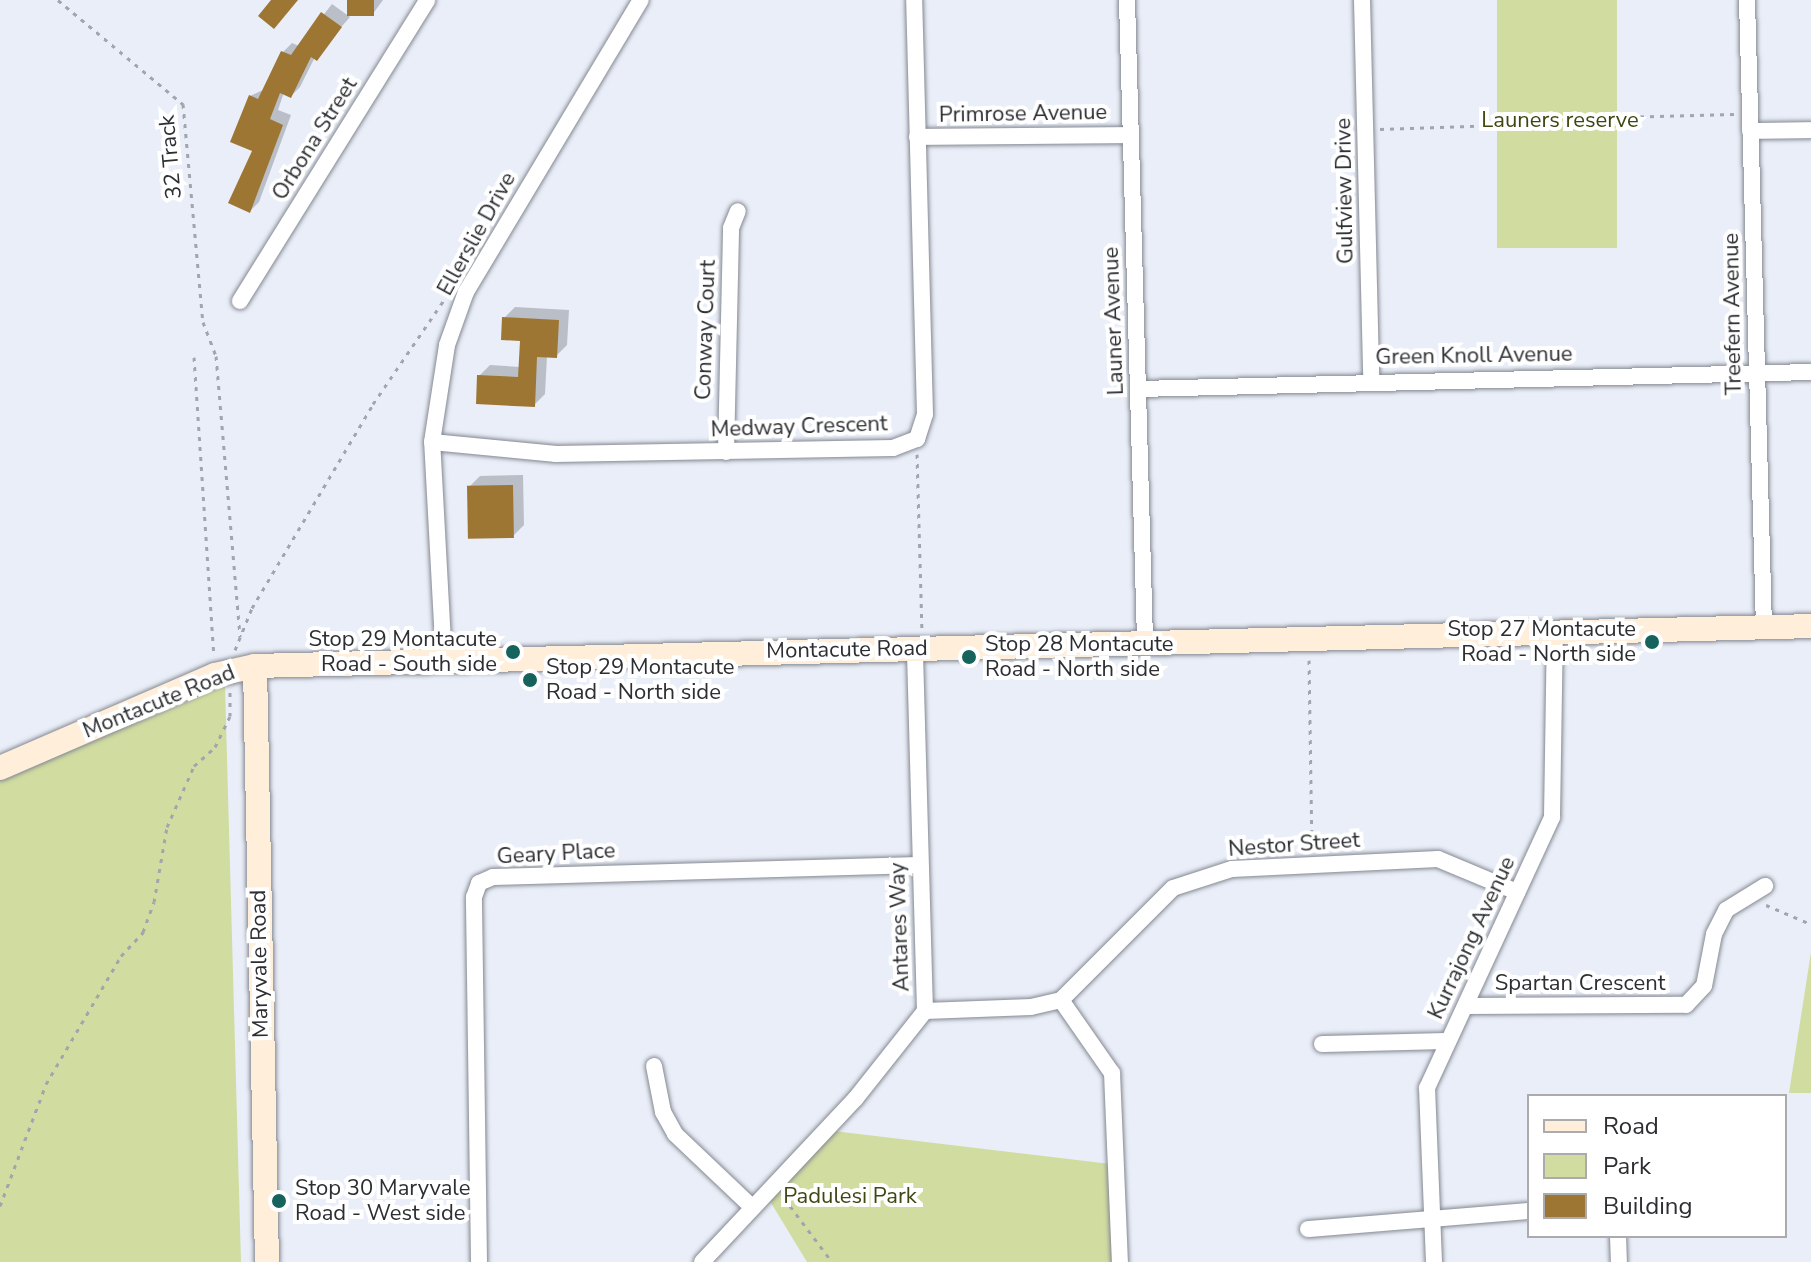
<!DOCTYPE html>
<html>
<head>
<meta charset="utf-8">
<style>
  body { margin:0 }
  #map { position:relative; width:1811px; height:1262px; overflow:hidden; background:#e9eef8; font-family:"Nunito Sans",sans-serif }
  div>[style] { position:absolute }
  .green>* { inset:0; background:#d1dca1; transform-origin:0 0 }
  .shadow>* { inset:0; background:#0003 }
  .building>* { inset:0; background:#9d7634; transform-origin:0 0 }
  .path>* { height:3px; margin-top:-1.5px; transform-origin:0; background:repeating-linear-gradient(90deg,#a1a5ad 0 4px,transparent 0 10px) }
  .roads { filter:drop-shadow(0 0 2px #848891) drop-shadow(0 0 2px #848891) }
  .street>* { height:16px; margin:-8px; padding:0 8px; transform-origin:8px; border-radius:8px; background:#fff }
  .secondary>* { height:24px; margin:-12px; padding:0 12px; transform-origin:12px; border-radius:12px; background:#feeeda }
  .dots>* { width:22px; height:22px; translate:-50% -50%; box-sizing:border-box; border:4px solid #fff; border-radius:50% }
  span { translate:-50% -50%; white-space:nowrap; text-align:center; line-height:1.15; -webkit-text-stroke:8px #fff; paint-order:stroke }
  .street-label { font-size:22px; color:#2d2e32 }
  .park-label { font-size:22px; color:#3f4610 }
  .poi-label { font-size:22px; color:#2d2e32 }
  .right { translate:-100% -50%; text-align:right }
  .left { translate:0 -50%; text-align:left }
  .legend { position:absolute; left:1527px; top:1094px; width:260px; height:144px; box-sizing:border-box; background:#fff; border:2px solid #ababad; margin:0; padding:10px 14px; list-style:none; font-size:24px; color:#2d2e32 }
  .legend li { display:flex; align-items:center; gap:16px; height:40px }
  .legend b { width:40px; border:2px solid #ababad }
</style>
</head>
<body>
<div id="map">
  <div class="green">
    <i style="left:1497px;top:0;width:120px;height:248px"></i>
    <i style="clip-path:polygon(225px 686px,241px 1262px,0 1262px,0 780px)"></i>
    <i style="clip-path:polygon(1811px 952px,1811px 1093px,1789px 1093px)"></i>
    <i style="clip-path:polygon(825px 1130px,1119px 1165px,1120px 1262px,807px 1262px,765px 1193px)"></i>
  </div>
  <div class="shadow">
    <i style="clip-path:polygon(349px 0,383px 0,372px 15px)"></i>
    <i style="clip-path:polygon(332px 4px,350px 17px,315px 57px,300px 87px,291px 96px,284px 92px,278px 110px,291px 115px,259px 202px,250px 211px,254px 150px,250px 96px,265px 89px,283px 52px,292px 43px,299px 46px)"></i>
    <i style="clip-path:polygon(515px 307px,569px 310px,567px 345px,556px 356px,547px 356px,545px 394px,534px 405px,479px 376px,490px 365px,520px 367px,522px 339px,504px 318px)"></i>
    <i style="clip-path:polygon(523px 475px,524px 525px,513px 536px,469px 487px,480px 476px)"></i>
  </div>
  <div class="building">
    <i style="clip-path:polygon(271px 0,298px 0,274px 29px,258px 16px)"></i>
    <i style="left:347px;top:0;width:27px;height:16px"></i>
    <i style="clip-path:polygon(321px 12px,342px 27px,317px 61px,311px 57px,291px 98px,280px 93px,270px 119px,283px 125px,250px 213px,228px 203px,252px 151px,230px 142px,249px 95px,258px 99px,281px 51px,291px 55px)"></i>
    <i style="clip-path:polygon(502px 317px,559px 320px,557px 358px,537px 357px,535px 407px,476px 404px,477px 375px,518px 377px,520px 341px,501px 340px)"></i>
    <i style="left:513px;top:485px;width:53px;height:46px;rotate:89deg"></i>
  </div>
  <div class="path">
    <i style="left:58px;top:0;width:163px;rotate:39.8deg"></i>
    <i style="left:183px;top:104px;width:219px;rotate:84.8deg"></i>
    <i style="left:203px;top:322px;width:36px;rotate:69deg"></i>
    <i style="left:216px;top:356px;width:282px;rotate:85.1deg"></i>
    <i style="left:1620px;top:117px;width:114px;rotate:-1.5deg"></i>
    <i style="left:1380px;top:129px;width:120px;rotate:-1.9deg"></i>
    <i style="left:194px;top:357px;width:300px;rotate:86.2deg"></i>
    <i style="left:917px;top:454px;width:177px;rotate:88.4deg"></i>
    <i style="left:235px;top:650px;width:45px;rotate:-68deg"></i>
    <i style="left:252px;top:608px;width:237px;rotate:-59.3deg"></i>
    <i style="left:373px;top:404px;width:133px;rotate:-55.7deg"></i>
    <i style="left:1309px;top:660px;width:188px;rotate:89.1deg"></i>
    <i style="left:1766px;top:905px;width:49px;rotate:22.9deg"></i>
    <i style="left:784px;top:1198px;width:80px;rotate:53.1deg"></i>
    <i style="left:0;top:1206px;width:130px;rotate:-69.3deg"></i>
    <i style="left:46px;top:1084px;width:148px;rotate:-59.6deg"></i>
    <i style="left:121px;top:956px;width:33px;rotate:-47deg"></i>
    <i style="left:143px;top:932px;width:32px;rotate:-70deg"></i>
    <i style="left:154px;top:902px;width:76px;rotate:-80.2deg"></i>
    <i style="left:167px;top:827px;width:67px;rotate:-66.1deg"></i>
    <i style="left:194px;top:766px;width:28px;rotate:-42deg"></i>
    <i style="left:215px;top:747px;width:34px;rotate:-64deg"></i>
    <i style="left:230px;top:716px;width:24px;rotate:-90deg"></i>
  </div>
  <div class="roads">
    <div class="street">
      <i style="left:1127px;top:0;width:641px;rotate:88.39deg"></i>
      <i style="left:1362px;top:0;width:380px;rotate:88.6deg"></i>
      <i style="left:1747px;top:0;width:627px;rotate:88.45deg"></i>
      <i style="left:1750px;top:131px;width:61px;rotate:-0.9deg"></i>
      <i style="left:917px;top:137px;width:212px;rotate:-0.5deg"></i>
      <i style="left:240px;top:301px;width:354px;rotate:-58.1deg"></i>
      <i style="left:1139px;top:389px;width:672px;rotate:-1.45deg"></i>
      <i style="left:432px;top:442px;width:125px;rotate:5.5deg"></i>
      <i style="left:556px;top:454px;width:337px;rotate:-1deg"></i>
      <i style="left:893px;top:448px;width:26px;rotate:-21deg"></i>
      <i style="left:917px;top:439px;width:26px;rotate:-72deg"></i>
      <i style="left:925px;top:414px;width:414px;rotate:-91.5deg"></i>
      <i style="left:726px;top:452px;width:224px;rotate:-88.7deg"></i>
      <i style="left:731px;top:228px;width:18px;rotate:-68deg"></i>
      <i style="left:444px;top:661px;width:219px;rotate:-93.1deg"></i>
      <i style="left:432px;top:442px;width:98px;rotate:-81.2deg"></i>
      <i style="left:447px;top:345px;width:56px;rotate:-70.3deg"></i>
      <i style="left:466px;top:292px;width:340px;rotate:-59.1deg"></i>
      <i style="left:1061px;top:1000px;width:89px;rotate:55.1deg"></i>
      <i style="left:1112px;top:1073px;width:189px;rotate:87.6deg"></i>
      <i style="left:1466px;top:1006px;width:220px;rotate:-0.3deg"></i>
      <i style="left:1686px;top:1005px;width:26px;rotate:-47deg"></i>
      <i style="left:1704px;top:986px;width:53px;rotate:-79.1deg"></i>
      <i style="left:1714px;top:934px;width:27px;rotate:-63deg"></i>
      <i style="left:1726px;top:910px;width:46px;rotate:-31.6deg"></i>
      <i style="left:925px;top:1011px;width:106px;rotate:-2.2deg"></i>
      <i style="left:1031px;top:1007px;width:31px;rotate:-13deg"></i>
      <i style="left:1061px;top:1000px;width:158px;rotate:-45deg"></i>
      <i style="left:1173px;top:888px;width:62px;rotate:-17.9deg"></i>
      <i style="left:1232px;top:869px;width:206px;rotate:-2.8deg"></i>
      <i style="left:1438px;top:859px;width:86px;rotate:22.7deg"></i>
      <i style="left:1322px;top:1044px;width:126px;rotate:-1.4deg"></i>
      <i style="left:654px;top:1066px;width:47px;rotate:78.9deg"></i>
      <i style="left:663px;top:1112px;width:25px;rotate:61deg"></i>
      <i style="left:675px;top:1134px;width:106px;rotate:43.5deg"></i>
      <i style="left:1308px;top:1229px;width:222px;rotate:-4.7deg"></i>
      <i style="left:1618px;top:1236px;width:26px;rotate:88deg"></i>
      <i style="left:479px;top:1262px;width:365px;rotate:-90.8deg"></i>
      <i style="left:474px;top:897px;width:15px;rotate:-70deg"></i>
      <i style="left:479px;top:883px;width:15px;rotate:-23deg"></i>
      <i style="left:493px;top:877px;width:427px;rotate:-1.6deg"></i>
      <i style="left:702px;top:1262px;width:225px;rotate:-46.8deg"></i>
      <i style="left:856px;top:1098px;width:111px;rotate:-51.6deg"></i>
      <i style="left:925px;top:1011px;width:362px;rotate:-91.6deg"></i>
      <i style="left:1434px;top:1262px;width:174px;rotate:-92.3deg"></i>
      <i style="left:1427px;top:1088px;width:298px;rotate:-65.2deg"></i>
      <i style="left:1552px;top:817px;width:186px;rotate:-89.1deg"></i>
    </div>
    <div class="secondary">
      <i style="left:255px;top:666px;width:596px;rotate:88.85deg"></i>
      <i style="left:0;top:768px;width:234px;rotate:-23.4deg"></i>
      <i style="left:215px;top:675px;width:41px;rotate:-12.7deg"></i>
      <i style="left:255px;top:666px;width:1557px;rotate:-1.47deg"></i>
    </div>
  </div>
  <div class="dots">
    <i style="left:1652px;top:642px;background:#16635d"></i>
    <i style="left:513px;top:652px;background:#16635d"></i>
    <i style="left:969px;top:657px;background:#16635d"></i>
    <i style="left:530px;top:680px;background:#16635d"></i>
    <i style="left:279px;top:1201px;background:#16635d"></i>
  </div>
  <div class="street-label">
    <span style="left:1023px;top:114px;rotate:-1deg">Primrose Avenue</span>
    <span style="left:315px;top:139px;rotate:-58deg">Orbona Street</span>
    <span style="left:171px;top:157px;rotate:-95deg">32 Track</span>
    <span style="left:1345px;top:191px;rotate:-91deg">Gulfview Drive</span>
    <span style="left:477px;top:234px;rotate:-61deg">Ellerslie Drive</span>
    <span style="left:1733px;top:314px;rotate:-91deg">Treefern Avenue</span>
    <span style="left:1114px;top:321px;rotate:-92deg">Launer Avenue</span>
    <span style="left:706px;top:330px;rotate:-88deg">Conway Court</span>
    <span style="left:1474px;top:356px;rotate:-1deg">Green Knoll Avenue</span>
    <span style="left:799px;top:427px;rotate:-2deg">Medway Crescent</span>
    <span style="left:847px;top:650px;rotate:-1deg">Montacute Road</span>
    <span style="left:159px;top:702px;rotate:-22deg">Montacute Road</span>
    <span style="left:1294px;top:845px;rotate:-4deg">Nestor Street</span>
    <span style="left:556px;top:854px;rotate:-3deg">Geary Place</span>
    <span style="left:900px;top:927px;rotate:-92deg">Antares Way</span>
    <span style="left:1472px;top:938px;rotate:-65deg">Kurrajong Avenue</span>
    <span style="left:260px;top:964px;rotate:-91deg">Maryvale Road</span>
    <span style="left:1580px;top:984px">Spartan Crescent</span>
  </div>
  <div class="park-label">
    <span style="left:1560px;top:121px">Launers reserve</span>
    <span style="left:850px;top:1197px">Padulesi Park</span>
  </div>
  <div class="poi-label">
    <span class="right" style="left:1636px;top:642px">Stop 27 Montacute<br>Road - North side</span>
    <span class="right" style="left:497px;top:652px">Stop 29 Montacute<br>Road - South side</span>
    <span class="left" style="left:985px;top:657px">Stop 28 Montacute<br>Road - North side</span>
    <span class="left" style="left:546px;top:680px">Stop 29 Montacute<br>Road - North side</span>
    <span class="left" style="left:295px;top:1201px">Stop 30 Maryvale<br>Road - West side</span>
  </div>
  <ul class="legend">
  <li><b style="height:10px;background:#feeeda"></b>Road</li>
  <li><b style="height:22px;background:#d1dca1"></b>Park</li>
  <li><b style="height:22px;background:#9d7634"></b>Building</li>
  </ul>
</div>
</body>
</html>
